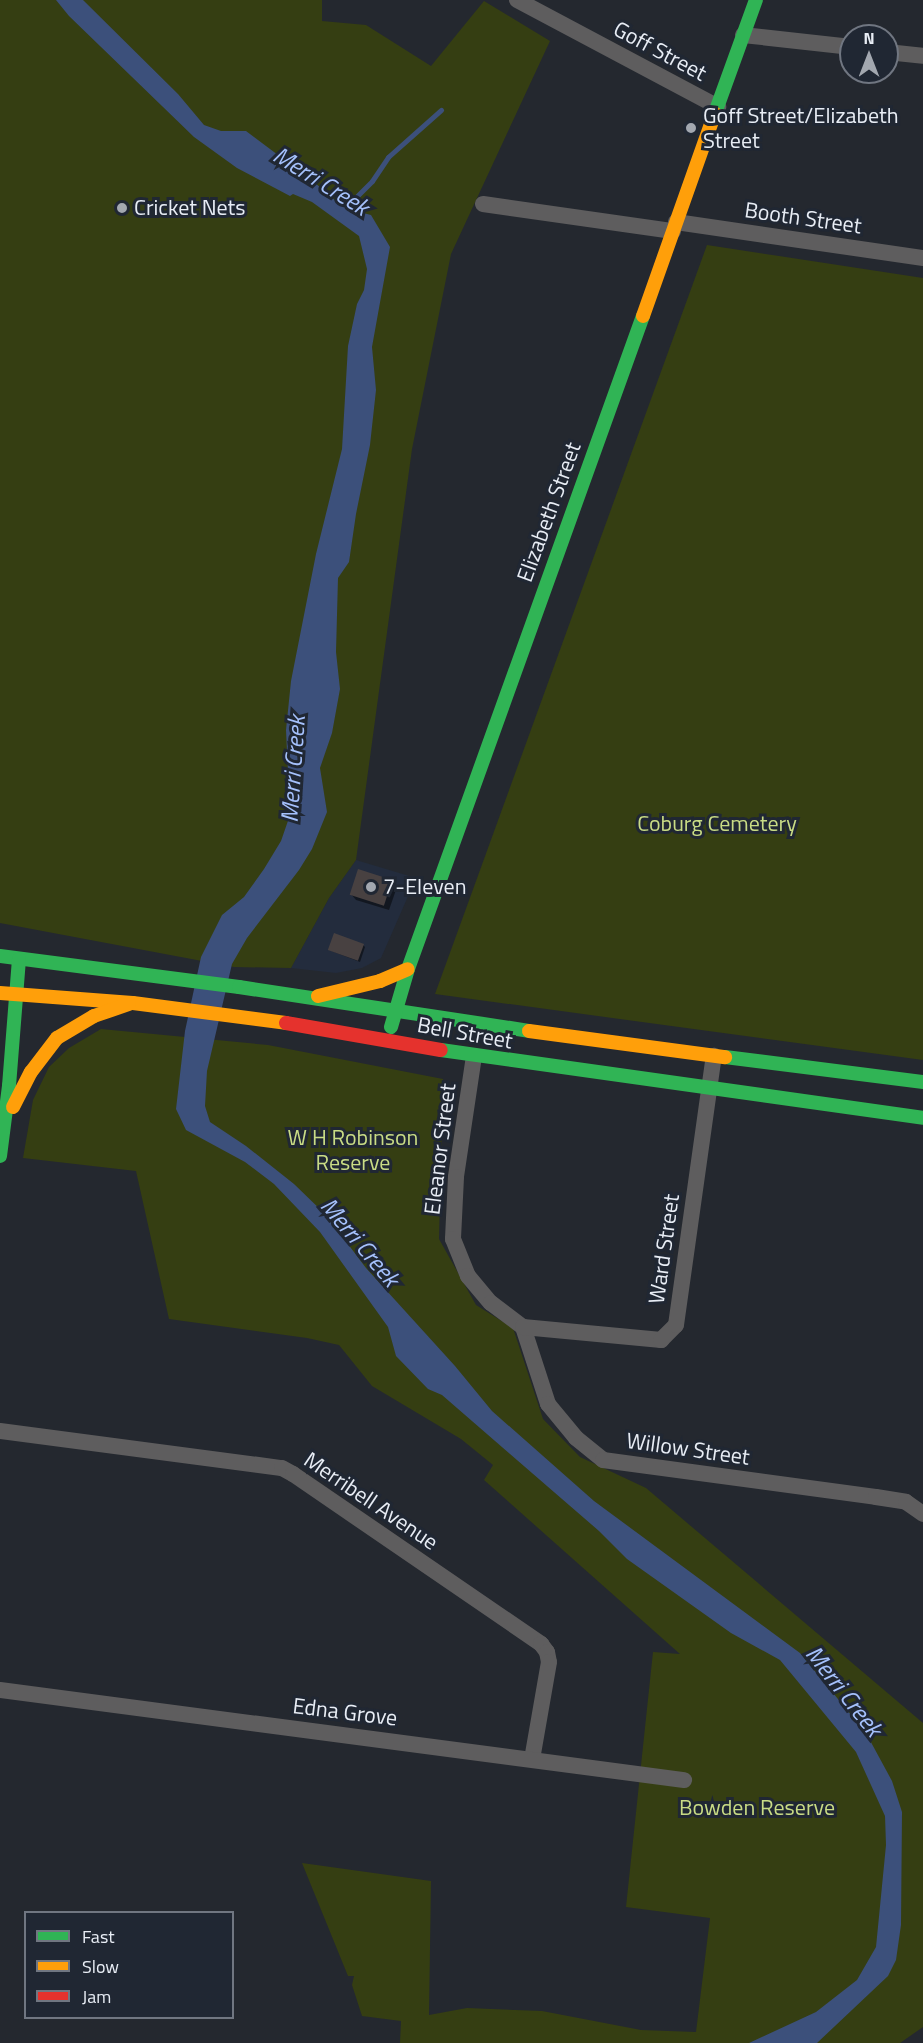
<!DOCTYPE html>
<html>
<head>
<meta charset="utf-8">
<style>
  body { margin:0 }
  #map { position:relative; width:923px; height:2043px; overflow:hidden; background:#24282f; font-family:"Titillium Web",sans-serif }
  div>[style] { position:absolute }
  .built>* { inset:0; background:#232c3d }
  .green>* { inset:0; background:#353e12 }
  .water>* { inset:0; background:#3c507b }
  .shadow>* { inset:0; background:#0007 }
  .stream>* { height:5px; margin:-2.5px; padding:0 2.5px; transform-origin:2.5px; border-radius:2.5px; background:#3c507b }
  .building>* { inset:0; background:#484141; transform-origin:0 0 }
  .street>* { height:16px; margin:-8px; padding:0 8px; transform-origin:8px; border-radius:8px; background:#5e5d5e }
  .fast>* { height:14px; margin:-7px; padding:0 7px; transform-origin:7px; border-radius:7px; background:#30b455 }
  .slow>* { height:14px; margin:-7px; padding:0 7px; transform-origin:7px; border-radius:7px; background:#ff9f0a }
  .jam>* { height:14px; margin:-7px; padding:0 7px; transform-origin:7px; border-radius:7px; background:#e5322d }
  .dots>* { width:16px; height:16px; translate:-50% -50%; box-sizing:border-box; border:3px solid #202733; border-radius:50% }
  span { translate:-50% -50%; white-space:nowrap; text-align:center; line-height:1.15; -webkit-text-stroke:6px #202733; paint-order:stroke }
  .street-label { font-size:22px; color:#e8edf5 }
  .poi-label { font-size:22px; color:#e8edf5 }
  .left { translate:0 -50%; text-align:left }
  .park-label { font-size:22px; color:#c9dc85 }
  .water-label { font-size:24px; color:#a5c1fc; font-style:italic }
  .legend { position:absolute; left:24px; top:1911px; width:210px; height:108px; box-sizing:border-box; background:#202733; border:2px solid #707681; margin:0; padding:8px 10px; list-style:none; font-size:18px; color:#e8edf5 }
  .legend li { display:flex; align-items:center; gap:12px; height:30px }
  .legend b { width:30px; border:2px solid #707681 }
  .north { position:absolute; left:839px; top:24px; width:60px; height:60px; box-sizing:border-box; background:#202733; border:2px solid #707681; border-radius:50%; rotate:0deg; font-size:16px; font-weight:700; line-height:24px; text-align:center; color:#e8edf5 }
  .north::after { content:''; display:block; margin:auto; width:21px; height:27px; background:#a3a8b0; clip-path:polygon(50% 0,100% 100%,50% 72%,0 100%) }
</style>
</head>
<body>
<div id="map">
  <div class="built">
    <i style="clip-path:polygon(356px 860px,416px 878px,381px 958px,362px 968px,336px 973px,291px 968px,329px 898px)"></i>
  </div>
  <div class="green">
    <i style="clip-path:polygon(0 0,322px 0,322px 21px,366px 25px,431px 66px,484px 1px,550px 41px,451px 254px,412px 449px,356px 860px,329px 898px,291px 968px,234px 967px,0 923px)"></i>
    <i style="clip-path:polygon(707px 245px,923px 278px,923px 1060px,435px 994px)"></i>
    <i style="clip-path:polygon(101px 1029px,268px 1045px,443px 1079px,439px 1239px,476px 1305px,513px 1328px,543px 1419px,580px 1457px,646px 1488px,923px 1723px,923px 2027px,900px 2043px,400px 2043px,401px 2021px,362px 2016px,352px 1985px,354px 1976px,348px 1976px,302px 1863px,431px 1881px,429px 2015px,467px 2008px,542px 2011px,641px 2030px,696px 2032px,710px 1918px,626px 1907px,653px 1652px,680px 1654px,484px 1480px,493px 1465px,461px 1439px,372px 1386px,339px 1345px,307px 1338px,169px 1319px,136px 1171px,23px 1158px,33px 1100px,49px 1067px,69px 1048px)"></i>
  </div>
  <div class="water">
    <i style="clip-path:polygon(56px 0,83px 0,178px 94px,204px 125px,221px 131px,246px 131px,314px 182px,344px 208px,371px 215px,390px 247px,372px 347px,376px 390px,370px 445px,356px 514px,349px 562px,338px 578px,336px 652px,340px 689px,332px 733px,320px 768px,327px 812px,312px 849px,299px 870px,247px 938px,232px 964px,207px 1071px,205px 1106px,210px 1122px,246px 1146px,294px 1184px,326px 1215px,366px 1268px,455px 1366px,492px 1411px,594px 1501px,800px 1653px,866px 1733px,892px 1781px,902px 1812px,901px 1925px,896px 1960px,888px 1976px,817px 2043px,749px 2043px,816px 2012px,857px 1980px,876px 1947px,886px 1845px,885px 1816px,856px 1752px,780px 1660px,731px 1633px,627px 1559px,599px 1531px,442px 1395px,428px 1389px,396px 1356px,388px 1327px,320px 1232px,274px 1184px,245px 1162px,186px 1130px,176px 1109px,185px 1031px,201px 957px,222px 915px,244px 897px,264px 869px,281px 841px,290px 815px,286px 730px,291px 681px,316px 554px,342px 449px,348px 346px,357px 304px,364px 290px,367px 269px,359px 236px,312px 202px,293px 194px,290px 196px,237px 168px,194px 137px,69px 16px)"></i>
  </div>
  <div class="shadow">
    <i style="clip-path:polygon(391px 881px,397px 887px,389px 910px,356px 900px,351px 894px)"></i>
    <i style="clip-path:polygon(363px 945px,365px 947px,360px 962px,329px 950px)"></i>
  </div>
  <div class="stream">
    <i style="left:340px;top:213px;width:45px;rotate:-45deg"></i>
    <i style="left:372px;top:181px;width:29px;rotate:-56deg"></i>
    <i style="left:388px;top:157px;width:71px;rotate:-41.6deg"></i>
  </div>
  <div class="building">
    <i style="left:358px;top:869px;width:36px;height:27px;rotate:18deg"></i>
    <i style="left:334px;top:933px;width:32px;height:18px;rotate:20deg"></i>
  </div>
  <div class="street">
    <i style="left:517px;top:0;width:228px;rotate:28deg"></i>
    <i style="left:743px;top:35px;width:109px;rotate:6.3deg"></i>
    <i style="left:887px;top:52px;width:36px;rotate:6deg"></i>
    <i style="left:483px;top:204px;width:192px;rotate:8.1deg"></i>
    <i style="left:676px;top:222px;width:250px;rotate:8.3deg"></i>
    <i style="left:474px;top:1056px;width:122px;rotate:98.5deg"></i>
    <i style="left:456px;top:1177px;width:62px;rotate:92.8deg"></i>
    <i style="left:453px;top:1239px;width:40px;rotate:68deg"></i>
    <i style="left:468px;top:1276px;width:35px;rotate:50deg"></i>
    <i style="left:491px;top:1303px;width:40px;rotate:37deg"></i>
    <i style="left:523px;top:1327px;width:81px;rotate:72deg"></i>
    <i style="left:548px;top:1404px;width:44px;rotate:50.5deg"></i>
    <i style="left:576px;top:1438px;width:35px;rotate:39deg"></i>
    <i style="left:603px;top:1460px;width:275px;rotate:7.7deg"></i>
    <i style="left:876px;top:1497px;width:30px;rotate:9deg"></i>
    <i style="left:906px;top:1502px;width:21px;rotate:35deg"></i>
    <i style="left:523px;top:1327px;width:139px;rotate:5.4deg"></i>
    <i style="left:661px;top:1340px;width:21px;rotate:-45deg"></i>
    <i style="left:676px;top:1325px;width:272px;rotate:-82deg"></i>
    <i style="left:0;top:1431px;width:284px;rotate:7.5deg"></i>
    <i style="left:282px;top:1468px;width:13px;rotate:29deg"></i>
    <i style="left:293px;top:1474px;width:301px;rotate:34.4deg"></i>
    <i style="left:541px;top:1644px;width:10px;rotate:53deg"></i>
    <i style="left:547px;top:1652px;width:10px;rotate:79deg"></i>
    <i style="left:549px;top:1662px;width:98px;rotate:99.9deg"></i>
    <i style="left:0;top:1690px;width:690px;rotate:7.5deg"></i>
  </div>
  <div class="fast">
    <i style="left:715px;top:113px;width:120px;rotate:-70.1deg"></i>
    <i style="left:0;top:956px;width:241px;rotate:7.4deg"></i>
    <i style="left:239px;top:987px;width:293px;rotate:8.6deg"></i>
    <i style="left:391px;top:1027px;width:60px;rotate:-73.7deg"></i>
    <i style="left:408px;top:969px;width:694px;rotate:-70.21deg"></i>
    <i style="left:441px;top:1050px;width:487px;rotate:8deg"></i>
    <i style="left:725px;top:1057px;width:200px;rotate:7.2deg"></i>
    <i style="left:0;top:1156px;width:71px;rotate:-82.7deg"></i>
    <i style="left:9px;top:1086px;width:127px;rotate:-85.5deg"></i>
  </div>
  <div class="slow">
    <i style="left:643px;top:316px;width:215px;rotate:-70.5deg"></i>
    <i style="left:0;top:993px;width:133px;rotate:4.3deg"></i>
    <i style="left:133px;top:1003px;width:154px;rotate:7.4deg"></i>
    <i style="left:318px;top:996px;width:64px;rotate:-13.6deg"></i>
    <i style="left:380px;top:981px;width:30px;rotate:-23deg"></i>
    <i style="left:529px;top:1031px;width:198px;rotate:7.6deg"></i>
    <i style="left:13px;top:1107px;width:39px;rotate:-63deg"></i>
    <i style="left:31px;top:1072px;width:43px;rotate:-52.6deg"></i>
    <i style="left:57px;top:1038px;width:43px;rotate:-30.7deg"></i>
    <i style="left:94px;top:1016px;width:37px;rotate:-19deg"></i>
  </div>
  <div class="jam">
    <i style="left:286px;top:1023px;width:157px;rotate:9.9deg"></i>
  </div>
  <div class="dots">
    <i style="left:691px;top:128px;background:#a3a8b0"></i>
    <i style="left:122px;top:208px;background:#a3a8b0"></i>
    <i style="left:371px;top:887px;background:#a3a8b0"></i>
  </div>
  <div class="street-label">
    <span style="left:660px;top:51px;rotate:28deg">Goff Street</span>
    <span style="left:803px;top:218px;rotate:8deg">Booth Street</span>
    <span style="left:549px;top:512px;rotate:-70deg">Elizabeth Street</span>
    <span style="left:465px;top:1033px;rotate:10deg">Bell Street</span>
    <span style="left:440px;top:1149px;rotate:-83deg">Eleanor Street</span>
    <span style="left:664px;top:1249px;rotate:-82deg">Ward Street</span>
    <span style="left:688px;top:1449px;rotate:8deg">Willow Street</span>
    <span style="left:371px;top:1501px;rotate:34deg">Merribell Avenue</span>
    <span style="left:345px;top:1712px;rotate:7deg">Edna Grove</span>
  </div>
  <div class="poi-label">
    <span class="left" style="left:703px;top:128px">Goff Street/Elizabeth<br>Street</span>
    <span class="left" style="left:134px;top:208px">Cricket Nets</span>
    <span class="left" style="left:383px;top:887px">7-Eleven</span>
  </div>
  <div class="park-label">
    <span style="left:717px;top:824px">Coburg Cemetery</span>
    <span style="left:353px;top:1150px">W H Robinson<br>Reserve</span>
    <span style="left:757px;top:1808px">Bowden Reserve</span>
  </div>
  <div class="water-label">
    <span style="left:321px;top:181px;rotate:32deg">Merri Creek</span>
    <span style="left:293px;top:769px;rotate:-86deg">Merri Creek</span>
    <span style="left:360px;top:1242px;rotate:50deg">Merri Creek</span>
    <span style="left:844px;top:1691px;rotate:52deg">Merri Creek</span>
  </div>
  <ul class="legend">
  <li><b style="height:8px;background:#30b455"></b>Fast</li>
  <li><b style="height:8px;background:#ff9f0a"></b>Slow</li>
  <li><b style="height:8px;background:#e5322d"></b>Jam</li>
  </ul>
  <div class="north">N</div>
</div>
</body>
</html>
